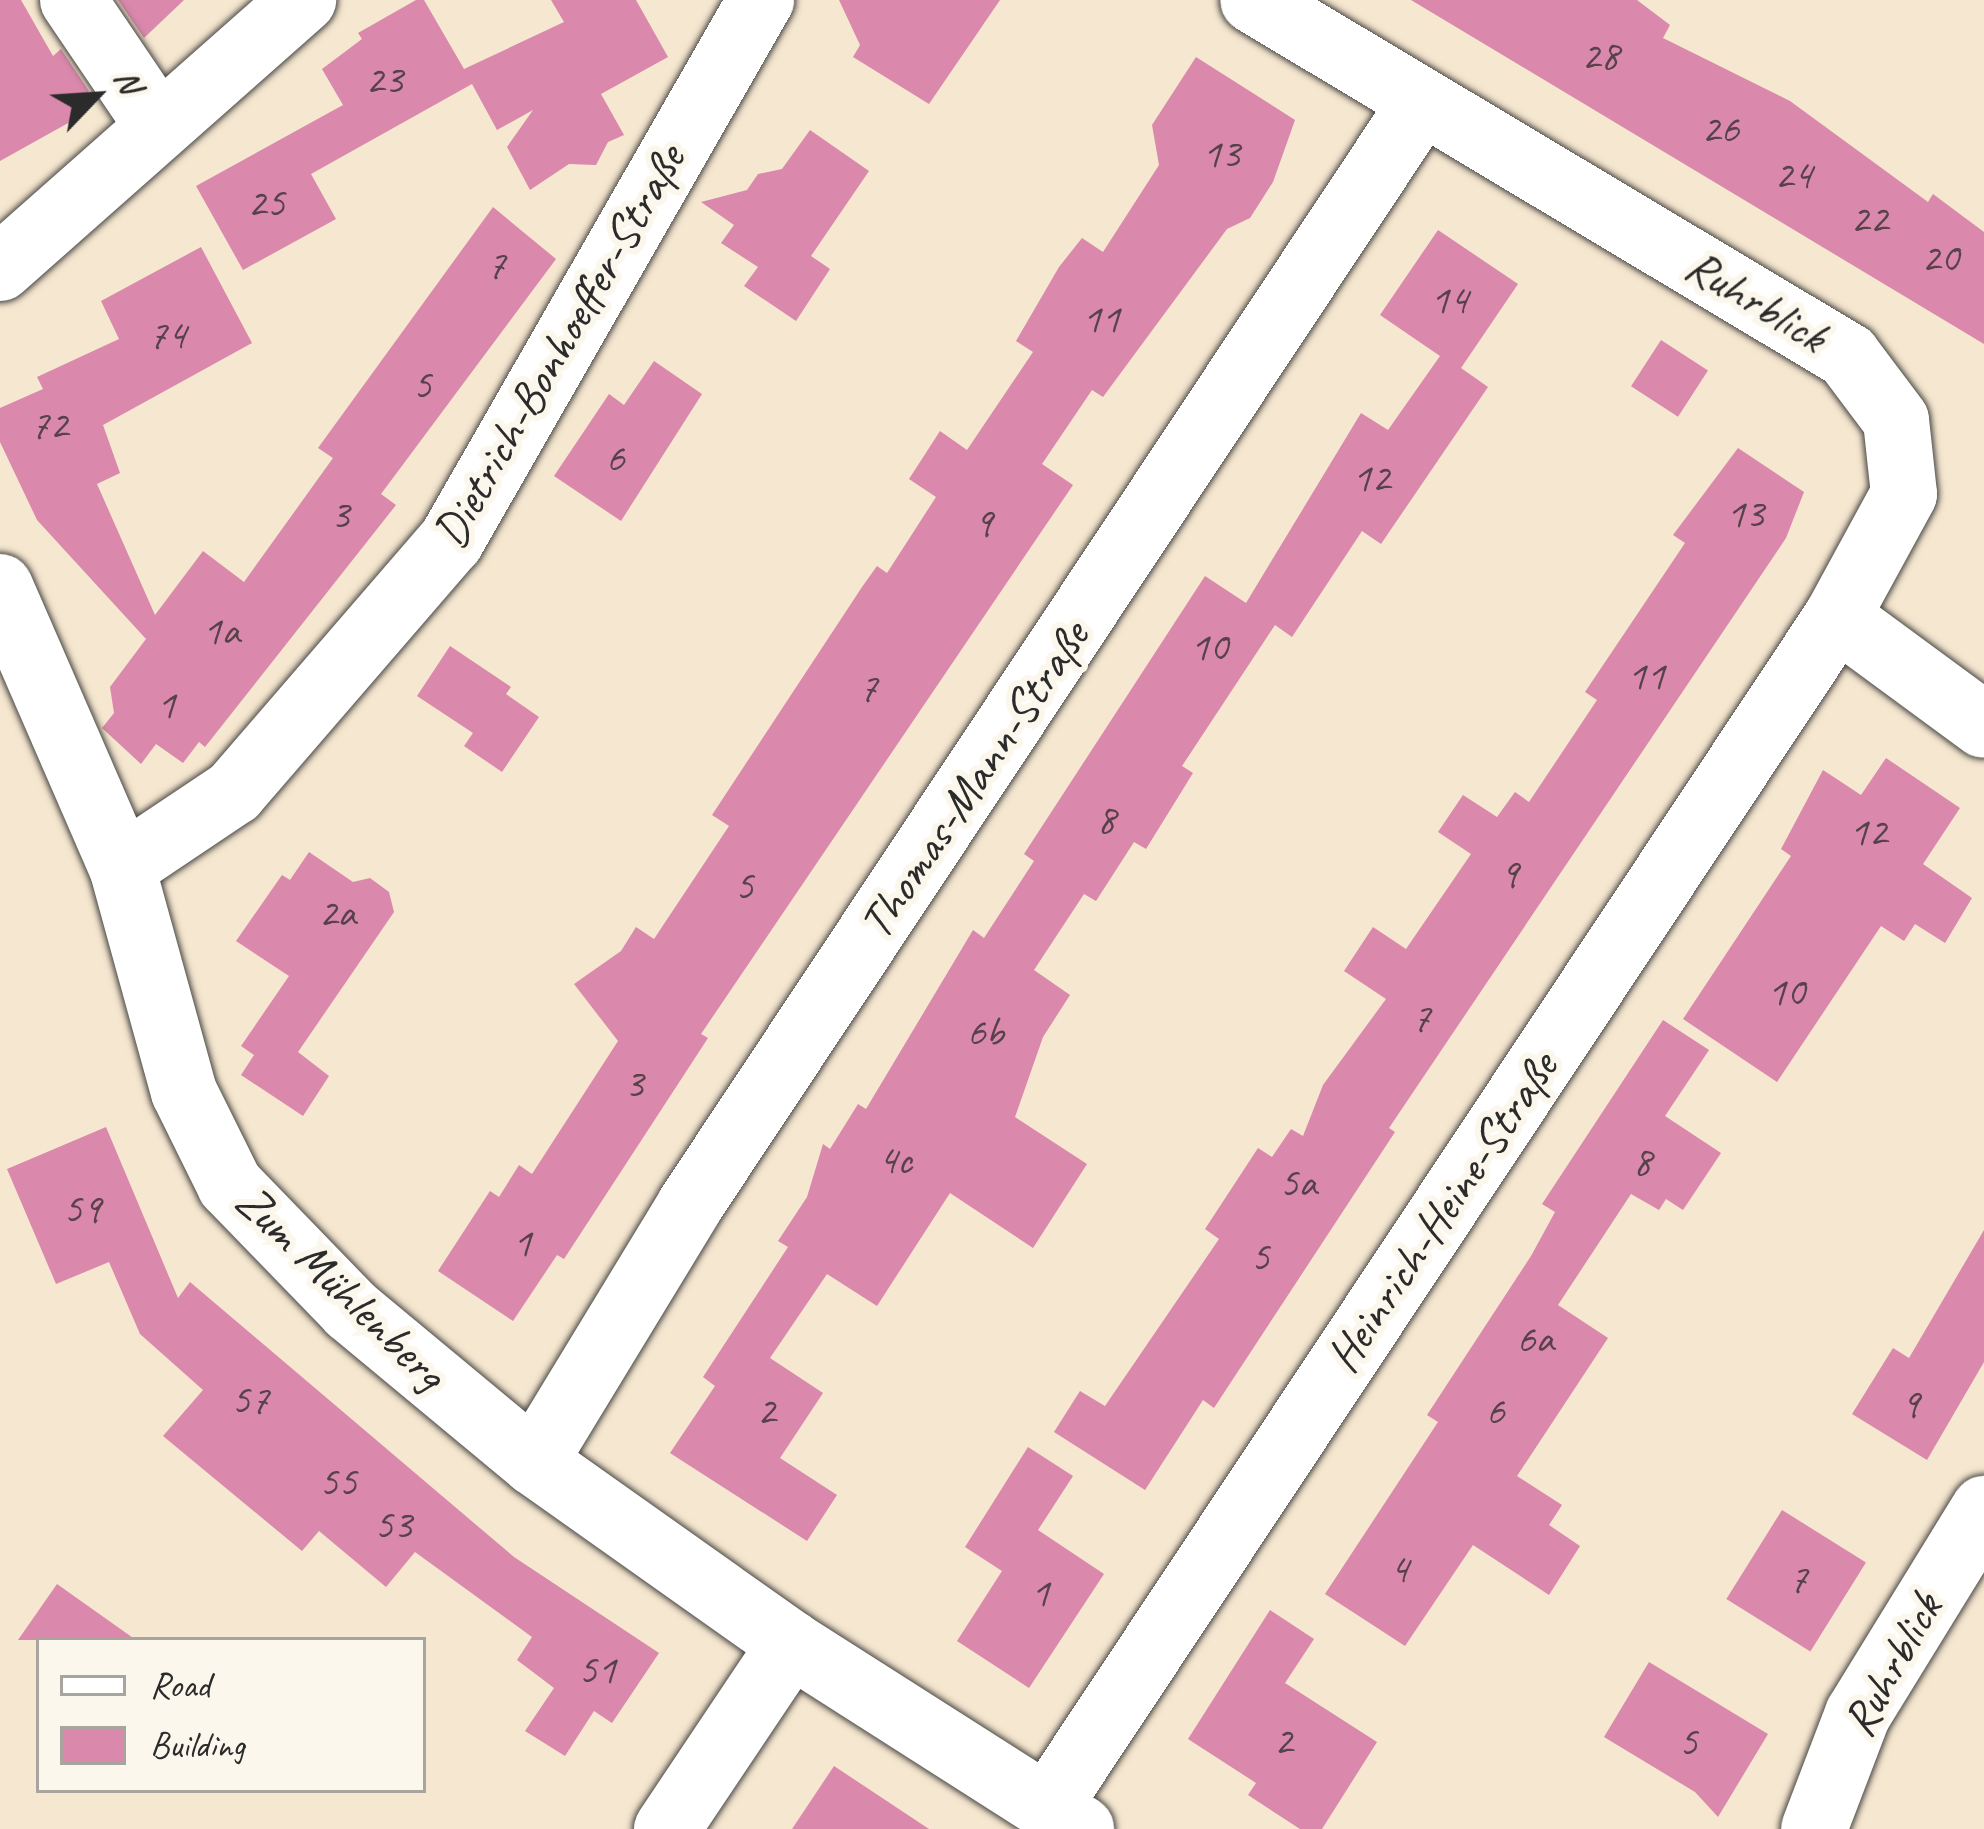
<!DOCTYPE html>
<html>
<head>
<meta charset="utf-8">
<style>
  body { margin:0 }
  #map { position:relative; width:1984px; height:1829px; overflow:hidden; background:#f6e7d0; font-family:Caveat,sans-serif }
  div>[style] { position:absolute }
  .building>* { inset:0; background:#da88ab; transform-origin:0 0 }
  .roads { filter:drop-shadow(0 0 3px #494744) drop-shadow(0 0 3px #494744) }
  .minor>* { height:66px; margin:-33px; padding:0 33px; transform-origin:33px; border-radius:33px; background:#fff }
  span { translate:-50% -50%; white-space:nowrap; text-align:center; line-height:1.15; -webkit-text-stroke:12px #fbf7ec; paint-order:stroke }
  .number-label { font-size:42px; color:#57424b }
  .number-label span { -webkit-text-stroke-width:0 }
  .street-label { font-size:48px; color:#2b2b2b }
  .legend { position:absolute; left:36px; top:1637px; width:390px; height:156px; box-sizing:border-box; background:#fbf7ec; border:3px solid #a8a59f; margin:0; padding:15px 21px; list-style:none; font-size:36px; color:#2b2b2b }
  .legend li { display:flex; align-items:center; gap:24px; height:60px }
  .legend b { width:60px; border:3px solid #a8a59f }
  .north { position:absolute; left:36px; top:36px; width:120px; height:120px; -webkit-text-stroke:9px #fbf7ec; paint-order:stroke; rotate:65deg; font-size:33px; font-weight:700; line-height:48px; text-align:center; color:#2b2b2b }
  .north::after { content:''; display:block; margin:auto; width:42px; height:54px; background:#2b2b2b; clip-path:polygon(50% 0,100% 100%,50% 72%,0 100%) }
</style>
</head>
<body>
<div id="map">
  <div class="building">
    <i style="clip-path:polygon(0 0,21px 0,53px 56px,61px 49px,89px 91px,70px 122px,0 161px)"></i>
    <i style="clip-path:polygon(118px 0,184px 0,144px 38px)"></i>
    <i style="clip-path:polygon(416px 0,424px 0,464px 69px,564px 22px,551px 0,636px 0,668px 57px,601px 94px,624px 135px,608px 142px,596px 165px,569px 164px,530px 190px,507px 147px,533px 110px,497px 130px,472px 84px,311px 174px,336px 219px,243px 270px,196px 186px,343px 105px,322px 69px,362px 39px,358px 33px)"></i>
    <i style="clip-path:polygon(839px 0,1000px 0,929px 104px,853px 57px,860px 45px)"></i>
    <i style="clip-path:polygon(1411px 0,1637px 0,1670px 25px,1663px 38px,1790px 101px,1928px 202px,1933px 194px,1984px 232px,1984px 344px)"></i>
    <i style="clip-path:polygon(1196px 57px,1295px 120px,1273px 182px,1250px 218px,1227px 229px,1103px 397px,1092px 390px,1042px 464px,1073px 485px,701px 1034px,708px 1038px,564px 1259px,557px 1255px,513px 1321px,438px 1271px,490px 1191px,499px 1197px,519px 1165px,532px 1174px,618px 1041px,574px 984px,621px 951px,636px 927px,654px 939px,729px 826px,712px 815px,862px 587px,877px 566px,887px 573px,936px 497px,909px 479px,940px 431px,967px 450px,1033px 352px,1016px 341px,1059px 267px,1082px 238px,1103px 252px,1159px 165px,1152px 125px)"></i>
    <i style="clip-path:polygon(810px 130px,869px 171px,811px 256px,830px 269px,796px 321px,744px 286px,758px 267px,721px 243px,734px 225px,701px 202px,747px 190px,758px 174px,782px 169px)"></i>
    <i style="clip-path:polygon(493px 207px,556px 259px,381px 494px,396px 505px,205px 747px,199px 742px,183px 763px,156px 744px,141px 764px,102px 728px,114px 713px,110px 687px,146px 639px,37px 520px,0 442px,0 408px,43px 389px,37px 377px,119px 339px,101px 301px,201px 247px,252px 343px,103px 425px,120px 473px,97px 484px,155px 615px,203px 551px,244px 582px,333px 458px,318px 448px)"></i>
    <i style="clip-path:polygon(1438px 230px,1518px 284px,1461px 368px,1488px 387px,1381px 544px,1362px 531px,1292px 637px,1275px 625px,1182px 766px,1193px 773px,1146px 849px,1134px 842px,1096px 901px,1084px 894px,1034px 970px,1070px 995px,1043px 1037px,1015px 1117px,1087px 1164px,1033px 1248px,950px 1193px,877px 1306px,827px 1274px,770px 1358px,823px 1393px,780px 1458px,837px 1495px,807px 1541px,670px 1453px,715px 1386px,703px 1377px,788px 1247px,778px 1241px,807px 1197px,823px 1144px,830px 1149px,858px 1104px,866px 1109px,973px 930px,984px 938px,1034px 861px,1024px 854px,1205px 576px,1246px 603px,1361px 413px,1388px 430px,1440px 356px,1380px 315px)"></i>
    <i style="left:1661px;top:340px;width:56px;height:55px;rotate:33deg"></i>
    <i style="clip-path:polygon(654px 361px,702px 394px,621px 521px,554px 476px,609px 394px,624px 405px)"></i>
    <i style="clip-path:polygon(1738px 448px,1804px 492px,1786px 538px,1389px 1128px,1395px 1132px,1214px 1408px,1203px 1400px,1145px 1490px,1054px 1432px,1080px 1391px,1105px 1406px,1219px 1239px,1205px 1229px,1258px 1148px,1272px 1157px,1291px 1129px,1303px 1136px,1323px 1085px,1386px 999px,1344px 971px,1373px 927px,1406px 949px,1471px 854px,1438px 832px,1463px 795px,1497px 817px,1515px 792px,1529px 802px,1597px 700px,1585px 692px,1685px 543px,1673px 535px)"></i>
    <i style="clip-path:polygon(450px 646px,511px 687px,506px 694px,539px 717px,502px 772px,464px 746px,473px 733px,417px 696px)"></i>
    <i style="clip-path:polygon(1886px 758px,1960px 808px,1923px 864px,1972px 898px,1945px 943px,1915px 924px,1904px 941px,1881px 926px,1777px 1082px,1683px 1019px,1791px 856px,1781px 849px,1823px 770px,1861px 795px)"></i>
    <i style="clip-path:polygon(309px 852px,353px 882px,370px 878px,389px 892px,394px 912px,298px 1052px,329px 1076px,303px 1116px,241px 1075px,254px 1055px,241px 1046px,289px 976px,236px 941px,282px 875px,290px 880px)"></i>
    <i style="clip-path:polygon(1663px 1020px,1709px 1050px,1665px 1116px,1721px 1153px,1683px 1210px,1666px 1199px,1659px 1210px,1631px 1194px,1558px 1305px,1608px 1338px,1517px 1476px,1562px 1505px,1549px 1525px,1580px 1546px,1549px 1595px,1473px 1545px,1405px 1646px,1325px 1594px,1438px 1422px,1427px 1415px,1531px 1256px,1555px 1212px,1542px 1204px)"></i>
    <i style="clip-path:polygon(106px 1127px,178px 1298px,190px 1282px,514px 1557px,659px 1653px,612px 1723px,594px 1711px,565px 1756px,525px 1731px,554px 1688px,517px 1660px,532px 1637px,415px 1552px,386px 1587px,319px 1531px,302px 1551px,163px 1436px,203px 1390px,140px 1334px,109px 1262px,56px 1284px,7px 1169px)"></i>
    <i style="clip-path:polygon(1984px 1230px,1984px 1362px,1927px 1460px,1852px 1414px,1893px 1348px,1909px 1358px)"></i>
    <i style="clip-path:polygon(1028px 1447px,1073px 1476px,1038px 1530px,1104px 1574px,1029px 1688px,957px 1641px,1002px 1571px,965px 1547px)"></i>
    <i style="left:1782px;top:1510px;width:99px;height:105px;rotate:32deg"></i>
    <i style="clip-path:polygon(57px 1584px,136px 1640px,18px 1640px)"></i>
    <i style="clip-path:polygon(1270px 1610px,1314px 1639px,1285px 1683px,1377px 1742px,1322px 1829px,1300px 1829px,1248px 1795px,1256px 1783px,1188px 1739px)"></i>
    <i style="clip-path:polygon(1649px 1662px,1768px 1734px,1718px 1817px,1695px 1792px,1604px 1737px)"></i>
    <i style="clip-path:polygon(834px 1766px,929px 1829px,792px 1829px)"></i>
  </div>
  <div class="roads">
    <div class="minor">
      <i style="left:73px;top:0;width:153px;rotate:55.9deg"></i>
      <i style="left:0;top:268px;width:405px;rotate:-41.5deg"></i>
      <i style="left:0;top:587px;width:305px;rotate:66.5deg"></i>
      <i style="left:122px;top:867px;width:233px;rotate:74.6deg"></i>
      <i style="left:184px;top:1092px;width:104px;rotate:63.7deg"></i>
      <i style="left:230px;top:1185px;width:174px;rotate:45.9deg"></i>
      <i style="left:351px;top:1310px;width:238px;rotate:39.7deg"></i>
      <i style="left:534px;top:1462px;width:315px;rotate:35.3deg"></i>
      <i style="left:1837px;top:617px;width:182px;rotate:36.3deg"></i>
      <i style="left:122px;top:867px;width:135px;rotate:-33.8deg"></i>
      <i style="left:234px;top:792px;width:332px;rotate:-49.2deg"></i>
      <i style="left:451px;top:541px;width:624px;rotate:-60.19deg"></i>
      <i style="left:534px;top:1462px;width:301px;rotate:-58.7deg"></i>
      <i style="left:690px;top:1205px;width:1324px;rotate:-56.43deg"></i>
      <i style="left:1048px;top:1806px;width:1427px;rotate:-56.43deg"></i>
      <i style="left:1837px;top:617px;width:140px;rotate:-61.4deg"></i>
      <i style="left:1904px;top:494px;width:74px;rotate:-96.2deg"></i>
      <i style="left:1896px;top:420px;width:80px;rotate:-126.9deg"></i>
      <i style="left:1848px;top:356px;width:693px;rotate:-149.11deg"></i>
      <i style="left:667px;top:1829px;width:223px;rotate:-56.2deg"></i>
      <i style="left:791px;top:1644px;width:344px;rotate:32.5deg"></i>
      <i style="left:1814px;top:1829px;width:123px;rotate:-69.1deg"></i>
      <i style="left:1858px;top:1714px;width:241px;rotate:-58.4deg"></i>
    </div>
  </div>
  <div class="number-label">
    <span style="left:1600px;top:56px">28</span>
    <span style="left:384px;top:80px">23</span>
    <span style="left:1720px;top:129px">26</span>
    <span style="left:1221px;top:154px">13</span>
    <span style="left:1793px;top:175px">24</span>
    <span style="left:266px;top:203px">25</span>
    <span style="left:1869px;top:219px">22</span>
    <span style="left:1940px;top:258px">20</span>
    <span style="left:496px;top:265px">7</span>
    <span style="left:1449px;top:300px">14</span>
    <span style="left:1101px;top:319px">11</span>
    <span style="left:167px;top:335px">74</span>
    <span style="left:422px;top:385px">5</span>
    <span style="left:49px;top:425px">72</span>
    <span style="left:615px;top:458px">6</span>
    <span style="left:1371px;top:478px">12</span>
    <span style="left:1745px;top:514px">13</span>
    <span style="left:340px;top:515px">3</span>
    <span style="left:983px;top:523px">9</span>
    <span style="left:221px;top:631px">1a</span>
    <span style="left:1209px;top:647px">10</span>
    <span style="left:1646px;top:676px">11</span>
    <span style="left:868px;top:688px">7</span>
    <span style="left:166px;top:705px">1</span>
    <span style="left:1106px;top:820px">8</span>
    <span style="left:1868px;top:832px">12</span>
    <span style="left:1509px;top:874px">9</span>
    <span style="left:744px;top:886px">5</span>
    <span style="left:337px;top:913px">2a</span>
    <span style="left:1786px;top:992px">10</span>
    <span style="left:1421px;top:1018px">7</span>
    <span style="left:985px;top:1032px">6b</span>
    <span style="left:634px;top:1084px">3</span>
    <span style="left:895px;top:1160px">4c</span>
    <span style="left:1642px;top:1162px">8</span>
    <span style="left:1298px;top:1183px">5a</span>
    <span style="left:82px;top:1209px">59</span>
    <span style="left:522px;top:1243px">1</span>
    <span style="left:1260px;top:1257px">5</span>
    <span style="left:1535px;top:1339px">6a</span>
    <span style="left:250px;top:1400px">57</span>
    <span style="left:1910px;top:1404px">9</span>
    <span style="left:766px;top:1411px">2</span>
    <span style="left:1495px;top:1411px">6</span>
    <span style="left:338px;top:1482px">55</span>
    <span style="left:393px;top:1525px">53</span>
    <span style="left:1399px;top:1569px">4</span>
    <span style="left:1798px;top:1579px">7</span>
    <span style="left:1040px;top:1593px">1</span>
    <span style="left:597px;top:1670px">51</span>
    <span style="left:1283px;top:1741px">2</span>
    <span style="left:1688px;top:1742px">5</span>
  </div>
  <div class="street-label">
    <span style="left:1756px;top:301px;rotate:31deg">Ruhrblick</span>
    <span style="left:559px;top:346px;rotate:-60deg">Dietrich-Bonhoeffer-Straße</span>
    <span style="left:974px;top:780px;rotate:-56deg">Thomas-Mann-Straße</span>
    <span style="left:1442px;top:1212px;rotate:-56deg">Heinrich-Heine-Straße</span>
    <span style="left:341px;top:1287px;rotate:44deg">Zum Mühlenberg</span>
    <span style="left:1892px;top:1665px;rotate:-61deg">Ruhrblick</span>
  </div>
  <ul class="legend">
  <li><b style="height:15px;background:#fff"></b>Road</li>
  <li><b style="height:33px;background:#da88ab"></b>Building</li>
  </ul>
  <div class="north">N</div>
</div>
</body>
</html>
